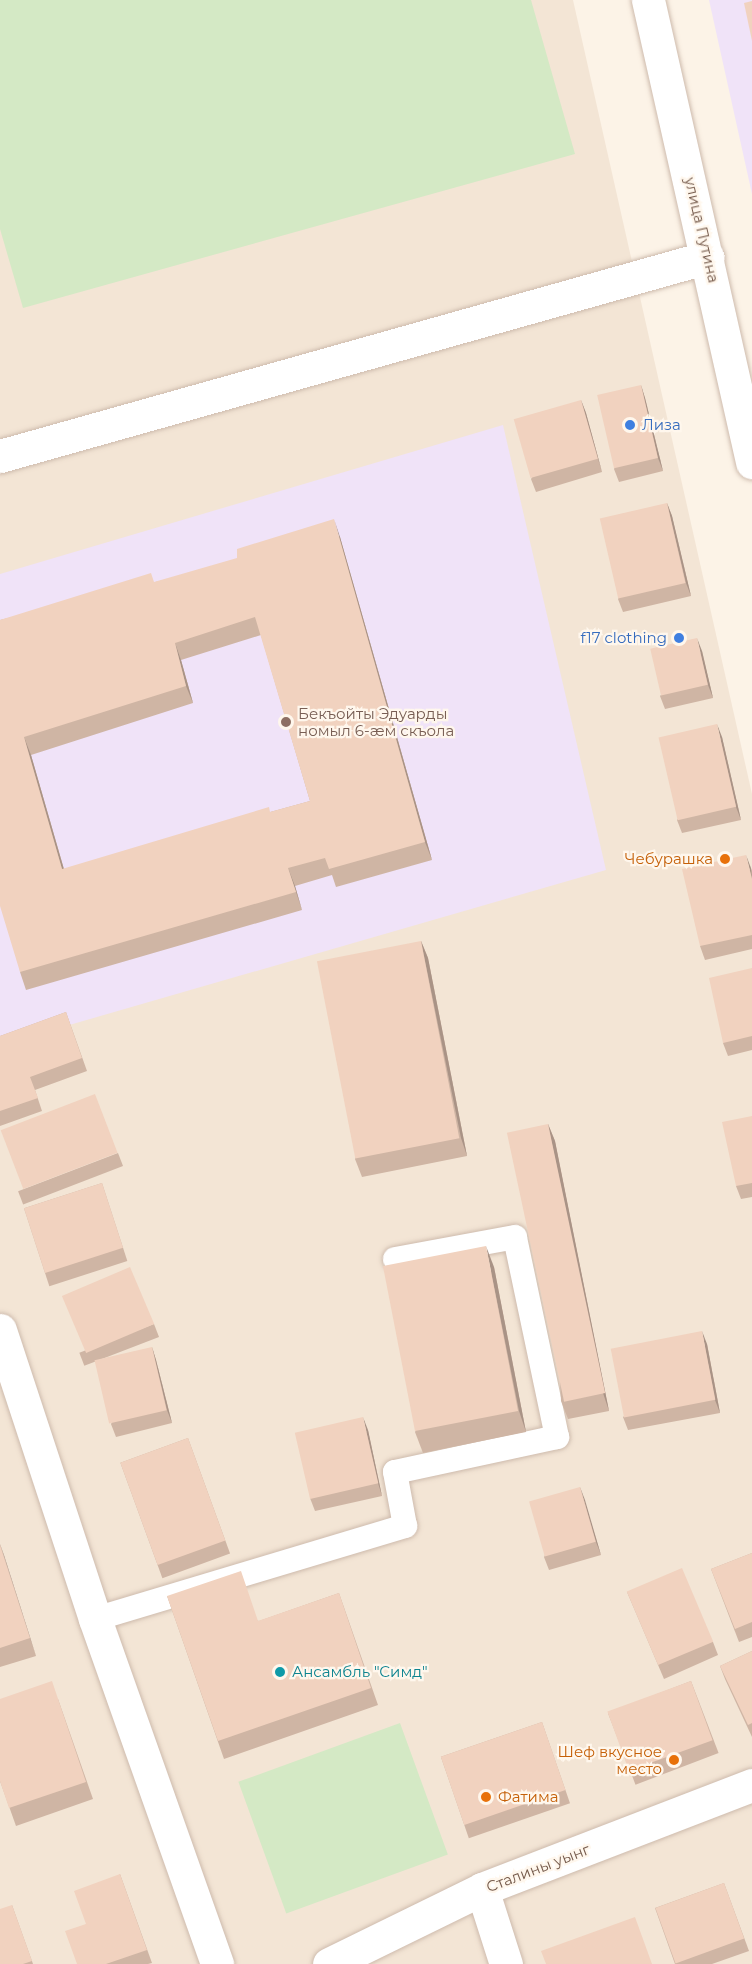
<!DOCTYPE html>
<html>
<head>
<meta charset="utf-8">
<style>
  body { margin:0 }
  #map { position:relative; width:752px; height:1964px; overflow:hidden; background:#fcf3e7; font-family:Montserrat,sans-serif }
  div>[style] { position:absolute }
  .residential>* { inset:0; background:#f3e5d5 }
  .education>* { inset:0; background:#f0e3f8 }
  .green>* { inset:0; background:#d4e9c5; transform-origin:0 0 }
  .roads { filter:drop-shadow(0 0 2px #cebbad) drop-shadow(0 0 2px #cebbad) }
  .lane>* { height:24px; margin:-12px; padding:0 12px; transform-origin:12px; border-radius:12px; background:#fff }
  .street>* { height:33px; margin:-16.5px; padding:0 16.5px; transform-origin:16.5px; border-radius:16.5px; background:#fff }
  .secondary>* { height:33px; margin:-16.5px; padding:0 16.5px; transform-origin:16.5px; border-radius:16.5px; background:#fff }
  .wall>* { inset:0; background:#cfb5a4; transform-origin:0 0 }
  .shaded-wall>* { inset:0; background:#a99386 }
  .building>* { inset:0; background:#f1d2bf; transform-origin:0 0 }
  .dots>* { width:16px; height:16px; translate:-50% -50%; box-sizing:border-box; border:3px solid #fff7ed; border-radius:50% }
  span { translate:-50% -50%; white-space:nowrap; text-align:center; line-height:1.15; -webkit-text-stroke:4.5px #fff7ed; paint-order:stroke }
  .street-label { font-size:15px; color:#755a4b }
  .shop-label { font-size:15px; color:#366cbe }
  .left { translate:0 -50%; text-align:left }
  .right { translate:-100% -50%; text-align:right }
  .education-label { font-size:15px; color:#785e54 }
  .food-label { font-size:15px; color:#c56008 }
  .culture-label { font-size:15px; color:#0d838f }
</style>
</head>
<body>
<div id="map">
  <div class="residential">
    <i style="clip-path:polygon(0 0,573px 0,752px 794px,752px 1964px,0 1964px)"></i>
  </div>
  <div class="education">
    <i style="clip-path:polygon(709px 0,752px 0,752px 194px)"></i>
    <i style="clip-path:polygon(503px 425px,606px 870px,0 1045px,0 574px)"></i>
  </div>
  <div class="green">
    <i style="clip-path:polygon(0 0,531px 0,575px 154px,23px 308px,0 229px)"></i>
    <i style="left:400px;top:1723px;width:140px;height:172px;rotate:70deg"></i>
  </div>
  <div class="roads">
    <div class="lane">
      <i style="left:95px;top:1619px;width:324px;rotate:-16.7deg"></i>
      <i style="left:405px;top:1526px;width:55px;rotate:-100.5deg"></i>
      <i style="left:395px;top:1472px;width:166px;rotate:-12.2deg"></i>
      <i style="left:557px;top:1437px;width:204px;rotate:-101.9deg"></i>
      <i style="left:515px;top:1237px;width:122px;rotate:169.6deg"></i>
    </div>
    <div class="street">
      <i style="left:0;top:1330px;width:304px;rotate:71.8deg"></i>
      <i style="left:95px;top:1619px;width:366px;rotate:70.5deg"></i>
      <i style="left:482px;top:1889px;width:79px;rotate:72.3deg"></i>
    </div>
    <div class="secondary">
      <i style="left:648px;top:0;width:474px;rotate:77.3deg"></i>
      <i style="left:0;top:456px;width:735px;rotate:-15.7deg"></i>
      <i style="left:329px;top:1964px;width:170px;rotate:-26.1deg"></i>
      <i style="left:482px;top:1889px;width:289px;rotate:-21.1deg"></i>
    </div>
  </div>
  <div class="wall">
    <i style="clip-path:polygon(641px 385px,645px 398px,663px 471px,619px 482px,614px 469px)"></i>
    <i style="clip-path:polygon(581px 400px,586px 413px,602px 472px,536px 492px,531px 479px)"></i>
    <i style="clip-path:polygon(667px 503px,672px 516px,691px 596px,623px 612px,618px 599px)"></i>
    <i style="clip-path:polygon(evenodd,340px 537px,432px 860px,336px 887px,332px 875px,295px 886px,302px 910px,26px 990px,20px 972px,0 620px,340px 537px,261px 635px,310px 801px,64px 869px,31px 755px,193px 703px,181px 660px,261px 635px)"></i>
    <i style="clip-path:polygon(702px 651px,713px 698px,665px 709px,660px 696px)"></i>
    <i style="clip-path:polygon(722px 737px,741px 820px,682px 833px,677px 820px)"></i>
    <i style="clip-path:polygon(751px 868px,752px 871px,752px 949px,705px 960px,700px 946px)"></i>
    <i style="clip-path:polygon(421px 941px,428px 958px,467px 1156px,362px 1177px,355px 1159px)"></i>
    <i style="clip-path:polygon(752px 968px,752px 1050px,728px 1056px,723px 1043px)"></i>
    <i style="clip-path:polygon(66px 1012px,87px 1071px,35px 1090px,42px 1111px,0 1126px,0 1036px)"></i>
    <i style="clip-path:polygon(752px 1116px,752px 1197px,741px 1199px,736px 1186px)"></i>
    <i style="clip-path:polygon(548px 1124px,555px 1141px,609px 1411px,568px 1419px,561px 1401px)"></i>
    <i style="left:118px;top:1153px;width:14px;height:107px;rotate:69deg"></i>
    <i style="left:102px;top:1183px;width:82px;height:82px;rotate:72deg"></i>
    <i style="clip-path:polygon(494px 1267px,526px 1432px,423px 1453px,415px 1432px)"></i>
    <i style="left:154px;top:1324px;width:14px;height:80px;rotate:69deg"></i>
    <i style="clip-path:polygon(707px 1344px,720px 1413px,628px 1430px,623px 1417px)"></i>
    <i style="clip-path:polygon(152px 1347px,156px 1360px,172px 1423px,116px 1437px,111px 1424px)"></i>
    <i style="clip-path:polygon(368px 1430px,382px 1496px,315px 1511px,310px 1498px)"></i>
    <i style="left:188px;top:1438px;width:123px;height:72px;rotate:70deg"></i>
    <i style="clip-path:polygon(580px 1487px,601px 1555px,549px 1570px,544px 1557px)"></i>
    <i style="clip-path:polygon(0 1544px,36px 1656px,0 1667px)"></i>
    <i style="clip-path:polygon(752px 1553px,752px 1637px,739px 1642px,711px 1569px)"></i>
    <i style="clip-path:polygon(627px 1592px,713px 1642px,718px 1655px,664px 1679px)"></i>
    <i style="clip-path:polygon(339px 1593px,378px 1705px,224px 1759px,167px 1596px,259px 1621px)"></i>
    <i style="clip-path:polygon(752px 1651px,752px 1737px,725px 1679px,720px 1666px)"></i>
    <i style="left:691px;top:1681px;width:77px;height:89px;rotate:69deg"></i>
    <i style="clip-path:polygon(58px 1699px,93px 1799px,16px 1826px,0 1781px)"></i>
    <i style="left:542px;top:1722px;width:86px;height:107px;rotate:71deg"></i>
    <i style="clip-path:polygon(120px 1874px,152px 1963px,148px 1964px,77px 1964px,86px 1924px)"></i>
    <i style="clip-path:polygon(724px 1883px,749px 1951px,712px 1964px,675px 1964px,655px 1908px)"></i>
    <i style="clip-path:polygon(12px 1905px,33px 1964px,0 1964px)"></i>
  </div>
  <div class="shaded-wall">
    <i style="clip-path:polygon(641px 385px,645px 398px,663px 471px,658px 458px)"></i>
    <i style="clip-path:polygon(581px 400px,586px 413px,602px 472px,598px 459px)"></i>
    <i style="clip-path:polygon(667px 503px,672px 516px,691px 596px,686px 583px)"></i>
    <i style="clip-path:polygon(334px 519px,340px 537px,432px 860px,425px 842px)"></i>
    <i style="clip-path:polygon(697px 638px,702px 651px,713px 698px,708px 685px)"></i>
    <i style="clip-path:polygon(175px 643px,181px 660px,193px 703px,186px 686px)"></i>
    <i style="clip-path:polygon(717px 724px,722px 737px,741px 820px,736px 807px)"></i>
    <i style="clip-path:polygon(24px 737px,31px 755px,69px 887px,62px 869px)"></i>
    <i style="clip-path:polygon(746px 855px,751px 868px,752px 879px)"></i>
    <i style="clip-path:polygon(288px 868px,295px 886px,302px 910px)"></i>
    <i style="clip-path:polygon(421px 941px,428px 958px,467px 1156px,461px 1138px)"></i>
    <i style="clip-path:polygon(548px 1124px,555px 1141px,609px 1411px,603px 1393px)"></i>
    <i style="clip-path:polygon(486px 1246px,494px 1267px,526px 1432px,519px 1411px)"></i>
    <i style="clip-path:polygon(702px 1331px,707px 1344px,720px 1413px,715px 1400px)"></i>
    <i style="clip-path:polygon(152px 1347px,156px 1360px,172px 1423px,167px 1410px)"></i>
    <i style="clip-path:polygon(363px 1417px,368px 1430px,382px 1496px,378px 1483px)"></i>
    <i style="clip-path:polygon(580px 1487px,585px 1500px,601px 1555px,596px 1542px)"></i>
    <i style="clip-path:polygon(0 1544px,4px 1555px,36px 1656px,30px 1638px)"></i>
  </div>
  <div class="building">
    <i style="clip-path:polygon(752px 1px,752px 41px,744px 3px)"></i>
    <i style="left:641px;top:385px;width:75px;height:45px;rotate:77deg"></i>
    <i style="left:581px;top:400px;width:61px;height:70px;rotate:74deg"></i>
    <i style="left:667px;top:503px;width:82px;height:69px;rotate:77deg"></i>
    <i style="clip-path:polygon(evenodd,334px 519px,425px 842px,329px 869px,325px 858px,288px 868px,296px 892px,20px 972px,0 906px,0 620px,151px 573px,154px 582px,237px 558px,237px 549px,334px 519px,255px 617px,310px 801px,270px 812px,269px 807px,62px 869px,24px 737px,186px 686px,175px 643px,255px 617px)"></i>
    <i style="left:697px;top:638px;width:48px;height:48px;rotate:77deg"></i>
    <i style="left:717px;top:724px;width:85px;height:60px;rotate:77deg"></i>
    <i style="clip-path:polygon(746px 855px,752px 879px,752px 935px,700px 946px,682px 869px)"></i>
    <i style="left:421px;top:941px;width:201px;height:106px;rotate:79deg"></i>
    <i style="clip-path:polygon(752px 968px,752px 1036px,723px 1043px,709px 978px)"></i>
    <i style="clip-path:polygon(66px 1012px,82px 1058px,30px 1077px,38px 1098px,0 1111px,0 1036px)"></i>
    <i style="left:95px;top:1094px;width:63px;height:101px;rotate:69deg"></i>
    <i style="clip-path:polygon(752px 1116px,752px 1183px,736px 1186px,722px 1122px)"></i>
    <i style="left:548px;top:1124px;width:275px;height:42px;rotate:78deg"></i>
    <i style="left:102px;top:1183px;width:68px;height:82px;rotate:72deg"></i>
    <i style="left:486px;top:1246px;width:168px;height:105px;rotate:79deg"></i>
    <i style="left:130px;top:1267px;width:62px;height:74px;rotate:67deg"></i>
    <i style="left:702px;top:1331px;width:70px;height:93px;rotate:79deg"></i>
    <i style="left:152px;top:1347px;width:65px;height:59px;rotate:77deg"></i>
    <i style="left:363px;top:1417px;width:68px;height:70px;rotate:77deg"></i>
    <i style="left:188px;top:1438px;width:109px;height:72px;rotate:70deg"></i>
    <i style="left:580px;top:1487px;width:57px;height:53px;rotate:74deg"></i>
    <i style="clip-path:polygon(0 1545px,30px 1638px,0 1648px)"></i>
    <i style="clip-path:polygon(752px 1553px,752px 1622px,735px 1629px,711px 1569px)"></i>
    <i style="left:682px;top:1568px;width:80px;height:60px;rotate:67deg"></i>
    <i style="clip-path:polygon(241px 1571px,258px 1621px,339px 1593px,371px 1688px,218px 1741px,167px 1596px)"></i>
    <i style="clip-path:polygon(752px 1651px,752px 1723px,748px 1725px,720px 1666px)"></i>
    <i style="clip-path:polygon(52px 1681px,86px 1782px,9px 1808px,0 1781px,0 1699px)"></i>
    <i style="left:691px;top:1681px;width:63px;height:89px;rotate:70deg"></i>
    <i style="left:542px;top:1722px;width:72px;height:107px;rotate:71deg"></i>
    <i style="clip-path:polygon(120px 1874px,147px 1950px,106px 1964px,77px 1964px,65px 1931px,86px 1924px,74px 1891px)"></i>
    <i style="left:724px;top:1883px;width:59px;height:73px;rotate:70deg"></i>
    <i style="clip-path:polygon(12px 1905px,32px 1961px,23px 1964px,0 1964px,0 1909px)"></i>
    <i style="clip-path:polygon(635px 1917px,652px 1964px,546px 1964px,541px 1951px)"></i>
  </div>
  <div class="dots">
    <i style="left:630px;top:425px;background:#3f7fe0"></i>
    <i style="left:679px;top:638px;background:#3f7fe0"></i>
    <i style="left:286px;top:722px;background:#8d6e63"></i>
    <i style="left:725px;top:859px;background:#e8710a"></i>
    <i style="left:280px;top:1672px;background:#0f9aa8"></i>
    <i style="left:674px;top:1760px;background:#e8710a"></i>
    <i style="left:486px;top:1797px;background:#e8710a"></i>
  </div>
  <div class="street-label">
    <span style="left:702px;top:230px;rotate:77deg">улица Путина</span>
    <span style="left:538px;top:1868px;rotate:-21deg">Сталины уынг</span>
  </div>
  <div class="shop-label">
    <span class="left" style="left:642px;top:425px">Лиза</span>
    <span class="right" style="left:667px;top:638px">f17 clothing</span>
  </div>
  <div class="education-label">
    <span class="left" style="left:298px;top:722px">Бекъойты Эдуарды<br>номыл 6-æм скъола</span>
  </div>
  <div class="food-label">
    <span class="right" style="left:713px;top:859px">Чебурашка</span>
    <span class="right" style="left:662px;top:1760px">Шеф вкусное<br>место</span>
    <span class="left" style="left:498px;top:1797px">Фатима</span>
  </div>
  <div class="culture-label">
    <span class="left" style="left:292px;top:1672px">Ансамбль "Симд"</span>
  </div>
</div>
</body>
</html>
